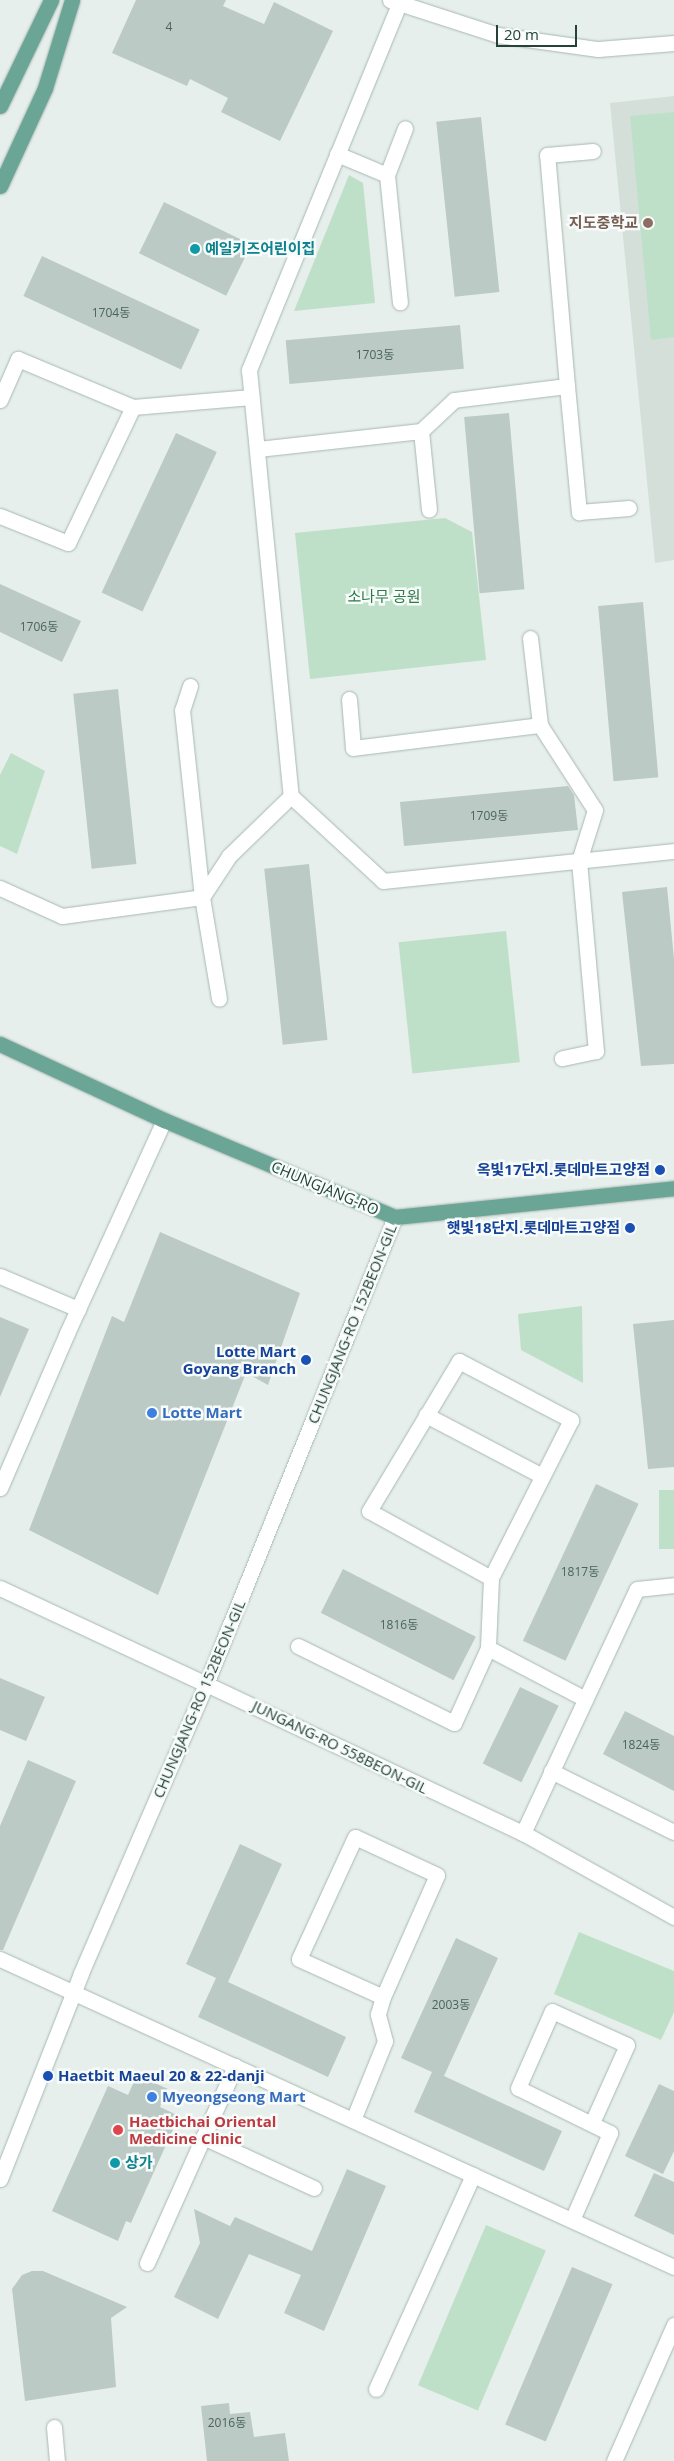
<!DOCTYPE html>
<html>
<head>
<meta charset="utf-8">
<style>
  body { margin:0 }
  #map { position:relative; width:674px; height:2461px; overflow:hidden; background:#e6efeb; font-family:"Open Sans","Noto Sans KR",sans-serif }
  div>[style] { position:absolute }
  .built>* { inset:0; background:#d4dfda }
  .green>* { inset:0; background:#bfe0c8; transform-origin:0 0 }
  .building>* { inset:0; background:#bbcac4; transform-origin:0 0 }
  .roads { filter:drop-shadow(0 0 1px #a8b8b2) drop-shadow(0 0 1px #a8b8b2) }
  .service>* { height:15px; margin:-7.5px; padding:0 7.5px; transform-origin:7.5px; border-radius:7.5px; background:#fff }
  .minor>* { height:15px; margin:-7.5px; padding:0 7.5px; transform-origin:7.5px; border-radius:7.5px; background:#fff }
  .tertiary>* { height:15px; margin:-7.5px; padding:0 7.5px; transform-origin:7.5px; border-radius:7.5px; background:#fff }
  .primary>* { height:15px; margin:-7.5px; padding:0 7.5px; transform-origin:7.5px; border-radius:7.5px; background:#6aa596 }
  .dots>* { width:14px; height:14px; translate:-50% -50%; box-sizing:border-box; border:2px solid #f7fbf9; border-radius:50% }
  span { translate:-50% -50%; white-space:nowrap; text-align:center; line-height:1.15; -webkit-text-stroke:5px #f7fbf9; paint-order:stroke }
  .number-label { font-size:12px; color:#4a645c }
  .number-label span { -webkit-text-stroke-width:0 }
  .education-label { font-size:15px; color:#785e54; font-weight:700 }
  .right { translate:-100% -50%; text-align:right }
  .culture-label { font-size:15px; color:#0d838f; font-weight:700 }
  .left { translate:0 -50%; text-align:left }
  .park-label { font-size:15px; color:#2d7a4b }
  .transit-label { font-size:15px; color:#164399; font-weight:700 }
  .street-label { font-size:15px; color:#24423a }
  .shop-label { font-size:15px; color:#366cbe; font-weight:700 }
  .health-label { font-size:15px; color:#be3a42; font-weight:700 }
  .scale { position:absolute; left:496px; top:25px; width:81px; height:22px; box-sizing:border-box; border:2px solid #24423a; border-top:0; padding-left:6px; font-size:15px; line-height:18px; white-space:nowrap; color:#24423a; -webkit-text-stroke:4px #f7fbf9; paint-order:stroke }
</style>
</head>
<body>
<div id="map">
  <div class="built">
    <i style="clip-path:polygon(674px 96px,674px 560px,655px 563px,610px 103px)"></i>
  </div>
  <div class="green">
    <i style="clip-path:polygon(674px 112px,674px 337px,651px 340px,630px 116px)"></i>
    <i style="clip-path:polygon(349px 175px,363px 183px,375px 303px,294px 311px)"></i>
    <i style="clip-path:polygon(445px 518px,472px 532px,486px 660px,310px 679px,295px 533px)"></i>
    <i style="clip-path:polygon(11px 753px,45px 771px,17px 854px,0 846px,0 775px)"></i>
    <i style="left:506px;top:931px;width:132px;height:108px;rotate:84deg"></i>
    <i style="clip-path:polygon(582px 1306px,583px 1383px,521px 1350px,518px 1314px)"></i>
    <i style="left:674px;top:1490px;width:59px;height:15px;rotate:90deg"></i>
    <i style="clip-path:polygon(579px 1932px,674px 1971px,674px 2012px,661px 2040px,554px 1994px)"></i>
    <i style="left:486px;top:2225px;width:65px;height:174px;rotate:23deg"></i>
  </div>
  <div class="building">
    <i style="clip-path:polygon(136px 0,226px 0,223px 6px,264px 24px,274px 2px,333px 31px,280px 141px,221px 112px,228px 98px,190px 79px,187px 86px,112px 53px)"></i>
    <i style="left:481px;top:117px;width:176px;height:45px;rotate:84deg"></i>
    <i style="left:164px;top:202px;width:97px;height:57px;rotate:26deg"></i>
    <i style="left:42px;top:256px;width:174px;height:44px;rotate:25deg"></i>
    <i style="left:460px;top:325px;width:44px;height:175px;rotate:85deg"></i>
    <i style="left:509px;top:413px;width:177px;height:45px;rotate:85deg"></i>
    <i style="left:176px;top:433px;width:45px;height:176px;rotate:25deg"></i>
    <i style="clip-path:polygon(0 584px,81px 621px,62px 662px,0 632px)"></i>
    <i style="left:643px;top:602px;width:176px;height:45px;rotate:85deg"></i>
    <i style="left:118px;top:689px;width:176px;height:45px;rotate:84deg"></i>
    <i style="clip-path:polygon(568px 786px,574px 795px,578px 830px,404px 846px,400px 802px)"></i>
    <i style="left:309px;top:864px;width:177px;height:45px;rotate:84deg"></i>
    <i style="clip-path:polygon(667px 887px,674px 959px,674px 1064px,641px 1066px,622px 892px)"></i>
    <i style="clip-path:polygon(160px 1232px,300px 1293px,268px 1385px,246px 1373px,158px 1595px,29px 1530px,112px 1316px,124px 1322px)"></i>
    <i style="clip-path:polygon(0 1317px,29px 1329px,0 1397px)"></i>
    <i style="clip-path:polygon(674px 1320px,674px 1467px,648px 1469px,633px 1324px)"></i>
    <i style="left:596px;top:1484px;width:47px;height:173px;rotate:25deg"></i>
    <i style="left:343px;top:1569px;width:149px;height:49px;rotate:27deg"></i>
    <i style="clip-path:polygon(0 1678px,45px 1697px,26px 1741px,0 1730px)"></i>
    <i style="left:520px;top:1687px;width:43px;height:85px;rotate:26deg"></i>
    <i style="clip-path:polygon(625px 1711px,674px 1736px,674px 1791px,603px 1754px)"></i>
    <i style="clip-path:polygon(28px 1760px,76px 1781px,3px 1950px,0 1950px,0 1826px)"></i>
    <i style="clip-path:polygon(240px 1844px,282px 1864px,228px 1982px,346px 2037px,328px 2077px,198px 2017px,216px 1978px,186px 1964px)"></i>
    <i style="clip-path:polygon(456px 1938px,498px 1958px,444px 2076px,562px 2131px,544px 2171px,414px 2112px,432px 2072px,401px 2058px)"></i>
    <i style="clip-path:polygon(137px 2075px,168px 2089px,160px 2107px,179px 2116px,131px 2223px,126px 2221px,118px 2241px,52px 2211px,108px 2086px,128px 2095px)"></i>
    <i style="clip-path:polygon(659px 2084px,674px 2091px,674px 2151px,663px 2174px,625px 2156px)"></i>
    <i style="clip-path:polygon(347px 2169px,386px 2186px,324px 2331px,284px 2313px,301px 2275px,249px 2254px,218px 2319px,174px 2297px,200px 2243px,194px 2209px,230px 2226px,235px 2217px,312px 2251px)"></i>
    <i style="clip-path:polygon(654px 2173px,674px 2182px,674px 2235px,634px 2216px)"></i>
    <i style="left:572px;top:2267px;width:44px;height:171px;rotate:23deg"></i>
    <i style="clip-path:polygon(32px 2271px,43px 2271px,127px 2307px,111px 2318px,116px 2387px,25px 2401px,12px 2289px,22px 2275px)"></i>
    <i style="clip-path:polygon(229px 2403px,230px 2414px,250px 2412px,254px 2437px,285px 2433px,289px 2461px,207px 2461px,201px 2406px)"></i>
  </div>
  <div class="roads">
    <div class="service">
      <i style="left:399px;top:4px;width:396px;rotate:112.3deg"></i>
      <i style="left:249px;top:370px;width:428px;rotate:84.4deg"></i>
      <i style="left:291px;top:796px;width:125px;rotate:42.7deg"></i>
      <i style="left:383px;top:881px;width:293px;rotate:-5.9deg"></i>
      <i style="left:337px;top:154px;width:54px;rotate:22.8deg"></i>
      <i style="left:387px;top:175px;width:128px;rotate:84.2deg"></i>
      <i style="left:387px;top:175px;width:50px;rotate:-69deg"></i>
      <i style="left:567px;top:386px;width:232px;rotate:-94.9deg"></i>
      <i style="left:547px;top:155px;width:46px;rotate:-5deg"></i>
      <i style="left:0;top:400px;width:45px;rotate:-66.3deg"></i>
      <i style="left:18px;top:359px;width:125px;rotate:22.7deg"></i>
      <i style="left:133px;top:407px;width:119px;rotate:-4.8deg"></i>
      <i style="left:421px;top:431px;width:79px;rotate:84.2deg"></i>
      <i style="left:258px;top:449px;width:164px;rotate:-6.3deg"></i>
      <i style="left:421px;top:431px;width:45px;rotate:-43.2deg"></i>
      <i style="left:454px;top:400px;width:114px;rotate:-7.1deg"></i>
      <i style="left:567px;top:386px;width:127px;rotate:84.6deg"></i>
      <i style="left:579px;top:512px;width:50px;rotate:-4.6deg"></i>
      <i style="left:0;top:516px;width:73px;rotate:21.7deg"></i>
      <i style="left:68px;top:543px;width:151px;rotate:-64.5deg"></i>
      <i style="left:530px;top:638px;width:88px;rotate:83.4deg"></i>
      <i style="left:190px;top:686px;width:25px;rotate:108deg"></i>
      <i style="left:182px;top:710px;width:188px;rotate:83.9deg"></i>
      <i style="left:202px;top:897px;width:103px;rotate:80.5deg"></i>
      <i style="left:349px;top:699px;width:49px;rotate:85.3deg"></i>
      <i style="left:353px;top:748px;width:188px;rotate:-7deg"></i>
      <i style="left:540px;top:725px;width:101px;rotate:57.1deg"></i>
      <i style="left:595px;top:810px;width:53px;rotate:107.4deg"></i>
      <i style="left:579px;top:861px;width:191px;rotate:84.9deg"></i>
      <i style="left:596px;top:1051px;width:35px;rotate:168deg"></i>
      <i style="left:0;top:888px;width:68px;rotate:24.3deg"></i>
      <i style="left:62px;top:916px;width:141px;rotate:-7.7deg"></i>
      <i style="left:202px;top:897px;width:49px;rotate:-56.6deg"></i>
      <i style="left:229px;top:856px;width:86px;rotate:-44.1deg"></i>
      <i style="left:426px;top:1415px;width:131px;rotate:27.7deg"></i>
      <i style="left:491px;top:1578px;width:139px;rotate:-151.2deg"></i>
      <i style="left:369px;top:1511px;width:175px;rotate:-59deg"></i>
      <i style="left:459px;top:1361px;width:127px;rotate:27.8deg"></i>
      <i style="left:571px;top:1420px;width:177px;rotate:116.9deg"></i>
      <i style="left:491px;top:1578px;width:70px;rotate:92.5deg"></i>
      <i style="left:488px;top:1648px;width:110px;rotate:27.7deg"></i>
      <i style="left:298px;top:1646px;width:174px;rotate:26.3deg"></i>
      <i style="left:454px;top:1723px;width:82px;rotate:-65.6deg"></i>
      <i style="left:551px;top:1771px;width:137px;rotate:26.4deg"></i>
      <i style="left:523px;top:1833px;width:269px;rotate:-65deg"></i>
      <i style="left:637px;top:1589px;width:37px;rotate:-6deg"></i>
      <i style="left:0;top:1959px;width:741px;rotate:24.56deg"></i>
      <i style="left:353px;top:2120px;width:85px;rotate:-67.9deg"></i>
      <i style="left:385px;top:2041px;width:28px;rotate:-105deg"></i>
      <i style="left:378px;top:2014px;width:18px;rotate:-74deg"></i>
      <i style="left:383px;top:1997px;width:133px;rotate:-66.1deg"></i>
      <i style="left:437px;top:1875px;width:90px;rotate:-155.1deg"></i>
      <i style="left:355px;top:1837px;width:134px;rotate:114.7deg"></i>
      <i style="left:299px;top:1959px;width:92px;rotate:24.3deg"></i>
      <i style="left:203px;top:2137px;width:122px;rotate:24.7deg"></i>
      <i style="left:572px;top:2220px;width:95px;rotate:-66.4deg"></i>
      <i style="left:610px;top:2133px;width:102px;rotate:-153.9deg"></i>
      <i style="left:518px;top:2088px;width:84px;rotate:-66.2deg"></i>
      <i style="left:552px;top:2011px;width:82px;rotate:24.4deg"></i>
      <i style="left:627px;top:2045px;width:85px;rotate:114.2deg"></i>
      <i style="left:147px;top:2263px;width:216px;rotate:-65.9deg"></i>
      <i style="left:376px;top:2389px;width:235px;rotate:-65.6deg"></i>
      <i style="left:54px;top:2427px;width:34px;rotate:85deg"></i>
      <i style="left:614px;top:2461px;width:149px;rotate:-66.2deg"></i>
    </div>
    <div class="minor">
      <i style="left:0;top:1276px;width:85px;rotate:22.9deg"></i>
      <i style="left:0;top:1488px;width:169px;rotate:-66.6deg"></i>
      <i style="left:67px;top:1333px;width:234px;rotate:-65.5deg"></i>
      <i style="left:0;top:1588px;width:227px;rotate:25deg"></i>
    </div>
    <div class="tertiary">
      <i style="left:390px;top:0;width:114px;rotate:18deg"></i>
      <i style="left:498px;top:35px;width:101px;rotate:8deg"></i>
      <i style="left:598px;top:49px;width:76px;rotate:-4.5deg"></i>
      <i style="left:206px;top:1684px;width:350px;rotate:25.2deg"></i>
      <i style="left:523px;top:1833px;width:173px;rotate:29.1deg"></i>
      <i style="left:0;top:2179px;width:221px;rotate:-68.5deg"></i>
      <i style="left:81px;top:1973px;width:315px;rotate:-66.6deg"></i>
      <i style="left:206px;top:1684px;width:504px;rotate:-67.97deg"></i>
    </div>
    <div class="primary">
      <i style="left:0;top:106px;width:118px;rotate:-64.3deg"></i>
      <i style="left:0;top:186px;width:108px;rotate:-65.3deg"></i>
      <i style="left:45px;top:88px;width:92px;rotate:-72.9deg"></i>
      <i style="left:0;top:1044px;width:181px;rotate:24.9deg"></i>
      <i style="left:164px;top:1120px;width:251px;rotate:22.8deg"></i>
      <i style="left:395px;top:1217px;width:281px;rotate:-5.9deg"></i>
    </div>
  </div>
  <div class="dots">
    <i style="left:648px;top:223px;background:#8d6e63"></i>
    <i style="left:195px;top:249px;background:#0f9aa8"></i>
    <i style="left:660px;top:1170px;background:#1a4fb4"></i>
    <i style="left:630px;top:1228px;background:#1a4fb4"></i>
    <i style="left:306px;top:1360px;background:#1a4fb4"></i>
    <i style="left:152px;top:1413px;background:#3f7fe0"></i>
    <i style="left:48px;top:2076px;background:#1a4fb4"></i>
    <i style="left:152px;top:2097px;background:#3f7fe0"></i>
    <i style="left:118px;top:2130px;background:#e0444e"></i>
    <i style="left:115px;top:2163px;background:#0f9aa8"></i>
  </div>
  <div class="number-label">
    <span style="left:169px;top:27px">4</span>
    <span style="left:111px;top:313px">1704동</span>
    <span style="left:375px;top:355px">1703동</span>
    <span style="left:39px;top:627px">1706동</span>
    <span style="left:489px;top:816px">1709동</span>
    <span style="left:580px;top:1572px">1817동</span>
    <span style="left:399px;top:1625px">1816동</span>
    <span style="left:641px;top:1745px">1824동</span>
    <span style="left:451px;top:2005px">2003동</span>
    <span style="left:227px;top:2423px">2016동</span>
  </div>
  <div class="education-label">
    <span class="right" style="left:638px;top:223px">지도중학교</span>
  </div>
  <div class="culture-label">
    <span class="left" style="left:205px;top:249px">예일키즈어린이집</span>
    <span class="left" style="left:125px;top:2163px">상가</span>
  </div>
  <div class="park-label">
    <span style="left:384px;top:597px">소나무 공원</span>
  </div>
  <div class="transit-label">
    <span class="right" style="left:650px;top:1170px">옥빛17단지.롯데마트고양점</span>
    <span class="right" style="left:620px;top:1228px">햇빛18단지.롯데마트고양점</span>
    <span class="right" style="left:296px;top:1360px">Lotte Mart<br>Goyang Branch</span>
    <span class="left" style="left:58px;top:2076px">Haetbit Maeul 20 &amp; 22-danji</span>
  </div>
  <div class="street-label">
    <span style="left:325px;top:1188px;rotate:23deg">CHUNGJANG-RO</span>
    <span style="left:352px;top:1324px;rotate:-68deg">CHUNGJANG-RO 152BEON-GIL</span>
    <span style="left:199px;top:1699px;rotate:-67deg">CHUNGJANG-RO 152BEON-GIL</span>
    <span style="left:340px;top:1747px;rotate:26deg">JUNGANG-RO 558BEON-GIL</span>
  </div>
  <div class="shop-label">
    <span class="left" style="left:162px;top:1413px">Lotte Mart</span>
    <span class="left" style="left:162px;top:2097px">Myeongseong Mart</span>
  </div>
  <div class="health-label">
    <span class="left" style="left:129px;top:2130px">Haetbichai Oriental<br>Medicine Clinic</span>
  </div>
  <div class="scale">20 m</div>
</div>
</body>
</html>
